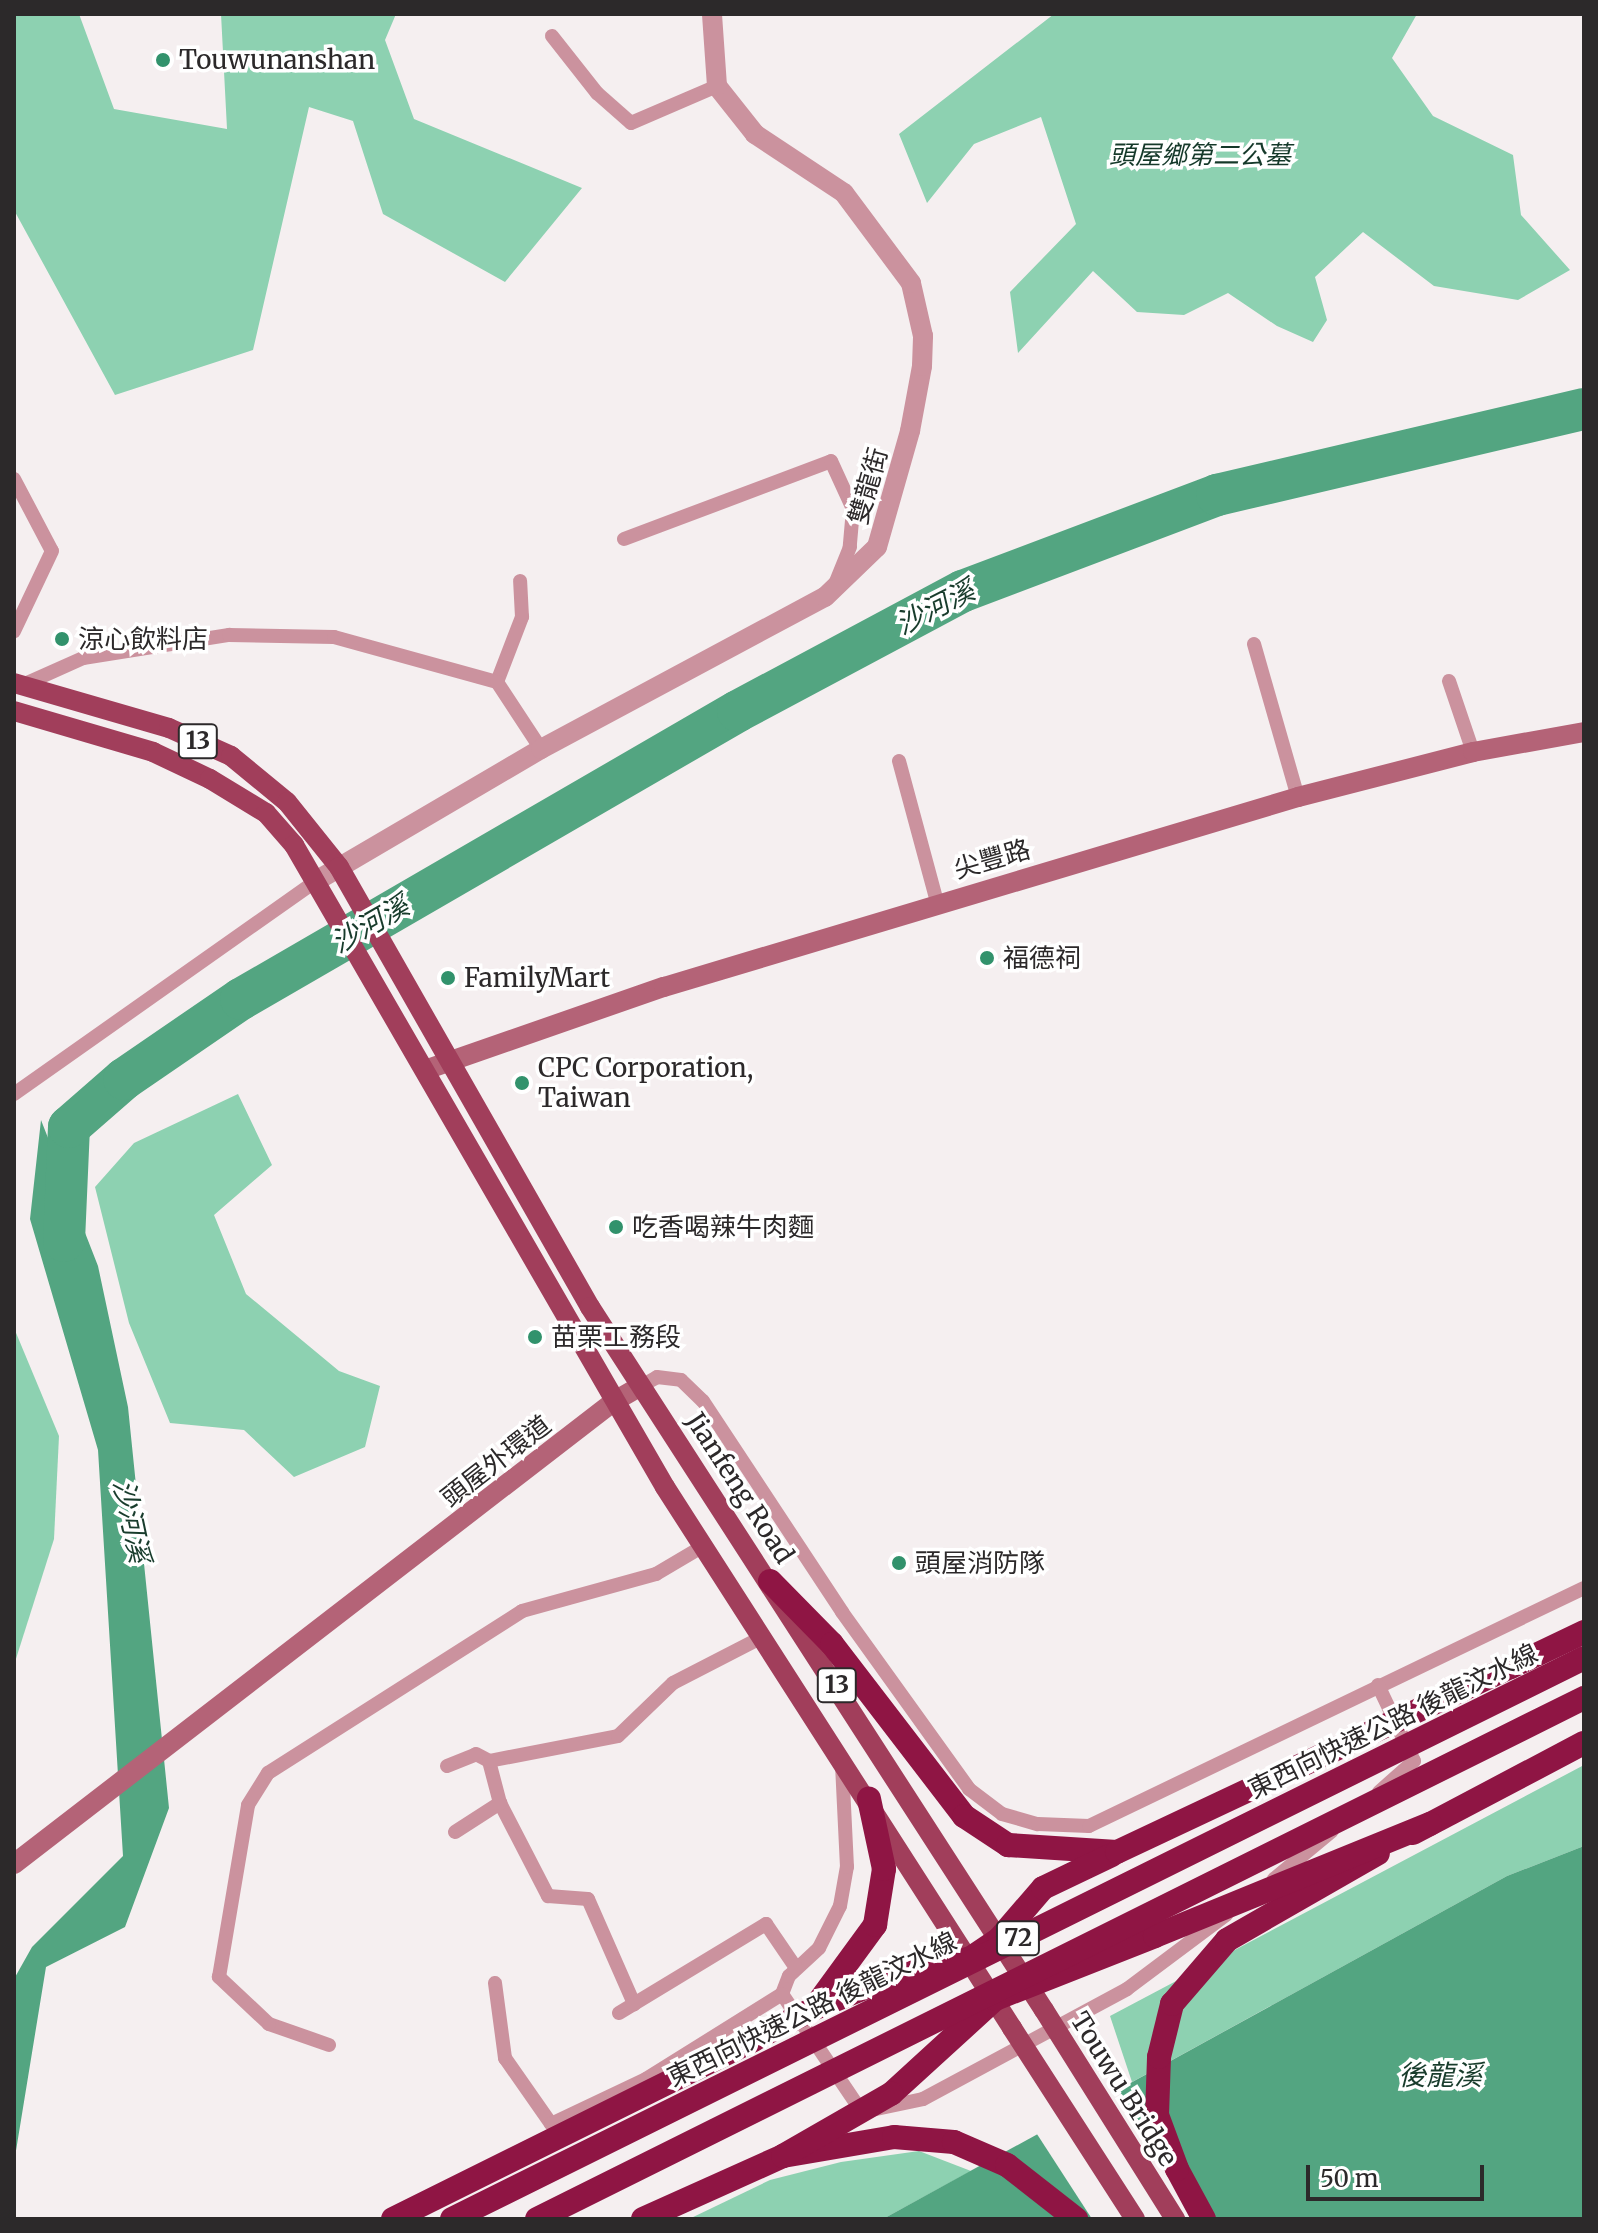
<!DOCTYPE html>
<html>
<head>
<meta charset="utf-8">
<style>
  body { margin:0 }
  #map { position:relative; width:1598px; height:2233px; overflow:hidden; background:#f5eff0; font-family:Merriweather,"Noto Sans TC",serif }
  div>[style] { position:absolute }
  .green>* { inset:0; background:#8dd1b1 }
  .water>* { inset:0; background:#53a581 }
  .pier>* { inset:0; background:#f5eff0 }
  .river>* { height:42px; margin:-21px; padding:0 21px; transform-origin:21px; border-radius:21px; background:#53a581 }
  .lane>* { height:14px; margin:-7px; padding:0 7px; transform-origin:7px; border-radius:7px; background:#cb929e }
  .street>* { height:20px; margin:-10px; padding:0 10px; transform-origin:10px; border-radius:10px; background:#cb929e }
  .secondary>* { height:20px; margin:-10px; padding:0 10px; transform-origin:10px; border-radius:10px; background:#b46377 }
  .primary>* { height:20px; margin:-10px; padding:0 10px; transform-origin:10px; border-radius:10px; background:#a13e5b }
  .highway>* { height:24px; margin:-12px; padding:0 12px; transform-origin:12px; border-radius:12px; background:#8f1544 }
  .primary-bridge>* { height:20px; margin:-10px; padding:0 10px; transform-origin:10px; border-radius:10px; background:#a13e5b }
  .highway-bridge>* { height:24px; margin:-12px; padding:0 12px; transform-origin:12px; border-radius:12px; background:#8f1544 }
  .dots>* { width:22px; height:22px; translate:-50% -50%; box-sizing:border-box; border:4px solid #fff; border-radius:50% }
  span { translate:-50% -50%; white-space:nowrap; text-align:center; line-height:1.15; -webkit-text-stroke:7px #fff; paint-order:stroke }
  .shield-label span { padding:2px 6px; background:#fff; border:2px solid; border-radius:6px; -webkit-text-stroke-width:0 }
  .shield-label { font-size:24px; color:#2c292a; font-weight:700 }
  .poi-label { font-size:26px; color:#2c292a }
  .left { translate:0 -50%; text-align:left }
  .park-label { font-size:26px; color:#15392a; font-style:italic }
  .street-label { font-size:26px; color:#2c292a }
  .water-label { font-size:28px; color:#183c2c; font-style:italic }
  .frame { position:absolute; inset:0; border:16px solid #2c292a; pointer-events:none }
  .scale { position:absolute; left:1306px; top:2165px; width:178px; height:36px; box-sizing:border-box; border:4px solid #2c292a; border-top:0; padding-left:10px; font-size:24px; line-height:28px; white-space:nowrap; color:#2c292a; -webkit-text-stroke:6px #fff; paint-order:stroke }
</style>
</head>
<body>
<div id="map">
  <div class="green">
    <i style="clip-path:polygon(14px 14px,79px 14px,114px 109px,227px 129px,221px 14px,396px 14px,385px 40px,414px 119px,582px 188px,505px 282px,383px 214px,353px 121px,309px 107px,253px 350px,115px 395px,14px 210px)"></i>
    <i style="clip-path:polygon(1054px 14px,1417px 14px,1392px 58px,1433px 116px,1513px 155px,1521px 215px,1570px 270px,1518px 300px,1434px 286px,1363px 232px,1315px 277px,1327px 320px,1313px 342px,1277px 326px,1228px 293px,1184px 315px,1137px 312px,1093px 271px,1018px 353px,1010px 292px,1076px 224px,1041px 117px,974px 144px,927px 203px,899px 134px)"></i>
    <i style="clip-path:polygon(238px 1094px,272px 1165px,214px 1215px,246px 1294px,339px 1371px,380px 1386px,365px 1447px,294px 1477px,244px 1430px,170px 1423px,129px 1323px,95px 1187px,134px 1143px)"></i>
    <i style="clip-path:polygon(14px 1328px,59px 1436px,54px 1539px,14px 1665px)"></i>
    <i style="clip-path:polygon(1584px 1765px,1584px 1846px,1507px 1876px,1132px 2082px,1110px 2016px)"></i>
    <i style="clip-path:polygon(919px 2151px,971px 2171px,883px 2219px,689px 2219px,770px 2180px,841px 2162px)"></i>
  </div>
  <div class="water">
    <i style="clip-path:polygon(41px 1120px,98px 1266px,128px 1407px,169px 1808px,125px 1927px,46px 1967px,14px 2163px,14px 1979px,32px 1947px,123px 1856px,98px 1450px,30px 1219px)"></i>
    <i style="clip-path:polygon(1584px 1846px,1584px 2219px,883px 2219px,1507px 1876px)"></i>
  </div>
  <div class="pier">
    <i style="clip-path:polygon(1116px 2086px,1199px 2219px,1092px 2219px,1035px 2131px)"></i>
  </div>
  <div class="river">
    <i style="left:64px;top:1241px;width:114px;rotate:-87.5deg"></i>
    <i style="left:69px;top:1127px;width:73px;rotate:-41.1deg"></i>
    <i style="left:124px;top:1079px;width:142px;rotate:-34.4deg"></i>
    <i style="left:241px;top:999px;width:574px;rotate:-30.09deg"></i>
    <i style="left:738px;top:711px;width:255px;rotate:-28.1deg"></i>
    <i style="left:963px;top:591px;width:272px;rotate:-20.7deg"></i>
    <i style="left:1217px;top:495px;width:377px;rotate:-13.2deg"></i>
  </div>
  <div class="lane">
    <i style="left:552px;top:36px;width:73px;rotate:51.7deg"></i>
    <i style="left:597px;top:93px;width:45px;rotate:41.4deg"></i>
    <i style="left:631px;top:123px;width:94px;rotate:-23.3deg"></i>
    <i style="left:14px;top:479px;width:81px;rotate:62.2deg"></i>
    <i style="left:52px;top:551px;width:89px;rotate:115.4deg"></i>
    <i style="left:624px;top:539px;width:221px;rotate:-20.6deg"></i>
    <i style="left:831px;top:461px;width:53px;rotate:65.4deg"></i>
    <i style="left:853px;top:509px;width:38px;rotate:95deg"></i>
    <i style="left:850px;top:547px;width:40px;rotate:112deg"></i>
    <i style="left:1254px;top:644px;width:159px;rotate:74deg"></i>
    <i style="left:1449px;top:681px;width:75px;rotate:71.3deg"></i>
    <i style="left:497px;top:682px;width:70px;rotate:-69deg"></i>
    <i style="left:522px;top:617px;width:36px;rotate:-93deg"></i>
    <i style="left:25px;top:684px;width:64px;rotate:-24.1deg"></i>
    <i style="left:83px;top:658px;width:148px;rotate:-9deg"></i>
    <i style="left:229px;top:635px;width:105px;rotate:1.1deg"></i>
    <i style="left:334px;top:637px;width:169px;rotate:15.4deg"></i>
    <i style="left:497px;top:682px;width:80px;rotate:56.7deg"></i>
    <i style="left:899px;top:761px;width:146px;rotate:74.9deg"></i>
    <i style="left:14px;top:1094px;width:370px;rotate:-35.2deg"></i>
    <i style="left:641px;top:1386px;width:18px;rotate:-29deg"></i>
    <i style="left:657px;top:1377px;width:24px;rotate:7deg"></i>
    <i style="left:681px;top:1380px;width:30px;rotate:44deg"></i>
    <i style="left:703px;top:1401px;width:253px;rotate:56.6deg"></i>
    <i style="left:842px;top:1612px;width:218px;rotate:54.3deg"></i>
    <i style="left:969px;top:1789px;width:41px;rotate:37.1deg"></i>
    <i style="left:1002px;top:1814px;width:37px;rotate:16deg"></i>
    <i style="left:1038px;top:1824px;width:51px;rotate:2.2deg"></i>
    <i style="left:1089px;top:1826px;width:549px;rotate:-25.68deg"></i>
    <i style="left:1378px;top:1685px;width:84px;rotate:64.7deg"></i>
    <i style="left:1414px;top:1761px;width:47px;rotate:138.5deg"></i>
    <i style="left:447px;top:1766px;width:31px;rotate:-22deg"></i>
    <i style="left:476px;top:1754px;width:15px;rotate:28deg"></i>
    <i style="left:500px;top:1803px;width:105px;rotate:62.7deg"></i>
    <i style="left:548px;top:1896px;width:40px;rotate:4.3deg"></i>
    <i style="left:588px;top:1899px;width:115px;rotate:66.3deg"></i>
    <i style="left:455px;top:1832px;width:54px;rotate:-32.8deg"></i>
    <i style="left:500px;top:1803px;width:43px;rotate:-104.7deg"></i>
    <i style="left:489px;top:1761px;width:131px;rotate:-11deg"></i>
    <i style="left:618px;top:1736px;width:76px;rotate:-43.9deg"></i>
    <i style="left:673px;top:1683px;width:100px;rotate:-27.3deg"></i>
    <i style="left:1274px;top:1879px;width:75px;rotate:-39.6deg"></i>
    <i style="left:495px;top:1983px;width:76px;rotate:82.4deg"></i>
    <i style="left:505px;top:2058px;width:80px;rotate:55.1deg"></i>
    <i style="left:551px;top:2124px;width:105px;rotate:-25.3deg"></i>
    <i style="left:646px;top:2079px;width:160px;rotate:-32deg"></i>
    <i style="left:782px;top:1994px;width:19px;rotate:-69deg"></i>
    <i style="left:789px;top:1976px;width:41px;rotate:-43deg"></i>
    <i style="left:819px;top:1948px;width:47px;rotate:-63.4deg"></i>
    <i style="left:840px;top:1906px;width:40px;rotate:-80deg"></i>
    <i style="left:847px;top:1867px;width:103px;rotate:-92.8deg"></i>
    <i style="left:782px;top:1994px;width:143px;rotate:55.9deg"></i>
    <i style="left:862px;top:2112px;width:62px;rotate:-12deg"></i>
    <i style="left:923px;top:2099px;width:232px;rotate:-28.3deg"></i>
    <i style="left:1127px;top:1989px;width:124px;rotate:-36.8deg"></i>
    <i style="left:619px;top:2013px;width:172px;rotate:-31.2deg"></i>
    <i style="left:766px;top:1924px;width:53px;rotate:55.7deg"></i>
    <i style="left:329px;top:2045px;width:64px;rotate:-160.7deg"></i>
    <i style="left:269px;top:2024px;width:69px;rotate:-136.8deg"></i>
    <i style="left:219px;top:1977px;width:174px;rotate:-80.4deg"></i>
    <i style="left:248px;top:1805px;width:38px;rotate:-58deg"></i>
    <i style="left:268px;top:1773px;width:301px;rotate:-32.5deg"></i>
    <i style="left:522px;top:1611px;width:139px;rotate:-15.4deg"></i>
    <i style="left:656px;top:1574px;width:57px;rotate:-30.6deg"></i>
  </div>
  <div class="street">
    <i style="left:316px;top:881px;width:261px;rotate:-30.4deg"></i>
    <i style="left:541px;top:749px;width:322px;rotate:-28.2deg"></i>
    <i style="left:825px;top:597px;width:72px;rotate:-43.9deg"></i>
    <i style="left:877px;top:547px;width:121px;rotate:-74.1deg"></i>
    <i style="left:910px;top:431px;width:66px;rotate:-79.5deg"></i>
    <i style="left:922px;top:366px;width:30px;rotate:-88deg"></i>
    <i style="left:923px;top:336px;width:54px;rotate:-102.8deg"></i>
    <i style="left:911px;top:283px;width:112px;rotate:-126.7deg"></i>
    <i style="left:844px;top:193px;width:107px;rotate:-146.5deg"></i>
    <i style="left:755px;top:134px;width:61px;rotate:-128.4deg"></i>
    <i style="left:717px;top:86px;width:72px;rotate:-94deg"></i>
  </div>
  <div class="secondary">
    <i style="left:425px;top:1070px;width:253px;rotate:-19.2deg"></i>
    <i style="left:664px;top:987px;width:662px;rotate:-16.68deg"></i>
    <i style="left:1298px;top:797px;width:181px;rotate:-14.4deg"></i>
    <i style="left:1473px;top:752px;width:113px;rotate:-10.2deg"></i>
    <i style="left:14px;top:1864px;width:756px;rotate:-37.64deg"></i>
    <i style="left:613px;top:1402px;width:32px;rotate:-30deg"></i>
  </div>
  <div class="primary">
    <i style="left:14px;top:683px;width:161px;rotate:16.2deg"></i>
    <i style="left:169px;top:728px;width:68px;rotate:24.3deg"></i>
    <i style="left:231px;top:756px;width:72px;rotate:39.4deg"></i>
    <i style="left:287px;top:802px;width:83px;rotate:51.3deg"></i>
    <i style="left:339px;top:867px;width:507px;rotate:60.3deg"></i>
    <i style="left:590px;top:1307px;width:837px;rotate:57.15deg"></i>
    <i style="left:14px;top:711px;width:145px;rotate:16.4deg"></i>
    <i style="left:153px;top:752px;width:63px;rotate:25.3deg"></i>
    <i style="left:210px;top:779px;width:66px;rotate:31.3deg"></i>
    <i style="left:266px;top:813px;width:43px;rotate:48.8deg"></i>
    <i style="left:294px;top:845px;width:741px;rotate:59.98deg"></i>
    <i style="left:665px;top:1487px;width:643px;rotate:57.32deg"></i>
  </div>
  <div class="highway">
    <i style="left:770px;top:1581px;width:88px;rotate:45.5deg"></i>
    <i style="left:832px;top:1644px;width:217px;rotate:52.5deg"></i>
    <i style="left:964px;top:1816px;width:53px;rotate:33.4deg"></i>
    <i style="left:1008px;top:1845px;width:109px;rotate:3.7deg"></i>
    <i style="left:1511px;top:1667px;width:81px;rotate:-25.6deg"></i>
    <i style="left:1413px;top:1833px;width:193px;rotate:-27.8deg"></i>
    <i style="left:815px;top:2007px;width:102px;rotate:-53.8deg"></i>
    <i style="left:875px;top:1925px;width:57px;rotate:-80.9deg"></i>
    <i style="left:884px;top:1869px;width:72px;rotate:-102.1deg"></i>
    <i style="left:813px;top:2009px;width:82px;rotate:-22.2deg"></i>
    <i style="left:889px;top:1978px;width:84px;rotate:-13.7deg"></i>
    <i style="left:971px;top:1958px;width:34px;rotate:-34deg"></i>
    <i style="left:999px;top:1939px;width:67px;rotate:-49.2deg"></i>
    <i style="left:1043px;top:1888px;width:76px;rotate:-25.6deg"></i>
    <i style="left:891px;top:2094px;width:141px;rotate:-42.4deg"></i>
    <i style="left:995px;top:1999px;width:172px;rotate:-21.5deg"></i>
    <i style="left:393px;top:2219px;width:402px;rotate:-26.4deg"></i>
    <i style="left:643px;top:2219px;width:154px;rotate:-24.2deg"></i>
    <i style="left:783px;top:2156px;width:113px;rotate:-9.7deg"></i>
    <i style="left:894px;top:2137px;width:60px;rotate:4.8deg"></i>
    <i style="left:954px;top:2142px;width:58px;rotate:23.5deg"></i>
    <i style="left:1007px;top:2165px;width:88px;rotate:38deg"></i>
    <i style="left:1204px;top:2219px;width:57px;rotate:-118.4deg"></i>
    <i style="left:1177px;top:2169px;width:58px;rotate:-110.3deg"></i>
    <i style="left:1157px;top:2115px;width:58px;rotate:-88deg"></i>
    <i style="left:1159px;top:2057px;width:55px;rotate:-76.2deg"></i>
    <i style="left:1172px;top:2004px;width:84px;rotate:-49.3deg"></i>
    <i style="left:1227px;top:1940px;width:174px;rotate:-29.9deg"></i>
  </div>
  <div class="primary-bridge">
    <i style="left:1044px;top:2010px;width:247px;rotate:57.9deg"></i>
    <i style="left:1012px;top:2028px;width:227px;rotate:57.2deg"></i>
  </div>
  <div class="highway-bridge">
    <i style="left:1117px;top:1852px;width:435px;rotate:-25.2deg"></i>
    <i style="left:1155px;top:1936px;width:297px;rotate:-22.2deg"></i>
    <i style="left:753px;top:2040px;width:68px;rotate:-27.3deg"></i>
    <i style="left:783px;top:2156px;width:125px;rotate:-29.9deg"></i>
    <i style="left:452px;top:2219px;width:1263px;rotate:-26.36deg"></i>
    <i style="left:537px;top:2219px;width:1169px;rotate:-26.46deg"></i>
  </div>
  <div class="dots">
    <i style="left:163px;top:60px;background:#32926c"></i>
    <i style="left:62px;top:639px;background:#32926c"></i>
    <i style="left:987px;top:958px;background:#32926c"></i>
    <i style="left:448px;top:978px;background:#32926c"></i>
    <i style="left:522px;top:1083px;background:#32926c"></i>
    <i style="left:616px;top:1227px;background:#32926c"></i>
    <i style="left:535px;top:1337px;background:#32926c"></i>
    <i style="left:899px;top:1563px;background:#32926c"></i>
  </div>
  <div class="shield-label">
    <span style="left:198px;top:741px">13</span>
    <span style="left:837px;top:1685px">13</span>
    <span style="left:1018px;top:1938px">72</span>
  </div>
  <div class="poi-label">
    <span class="left" style="left:179px;top:60px">Touwunanshan</span>
    <span class="left" style="left:78px;top:639px">涼心飲料店</span>
    <span class="left" style="left:1003px;top:958px">福德祠</span>
    <span class="left" style="left:464px;top:978px">FamilyMart</span>
    <span class="left" style="left:538px;top:1083px">CPC Corporation,<br>Taiwan</span>
    <span class="left" style="left:632px;top:1227px">吃香喝辣牛肉麵</span>
    <span class="left" style="left:551px;top:1337px">苗栗工務段</span>
    <span class="left" style="left:915px;top:1563px">頭屋消防隊</span>
  </div>
  <div class="park-label">
    <span style="left:1200px;top:155px">頭屋鄉第二公墓</span>
  </div>
  <div class="street-label">
    <span style="left:868px;top:486px;rotate:-74deg">雙龍街</span>
    <span style="left:992px;top:859px;rotate:-16deg">尖豐路</span>
    <span style="left:496px;top:1461px;rotate:-38deg">頭屋外環道</span>
    <span style="left:740px;top:1488px;rotate:57deg">Jianfeng Road</span>
    <span style="left:1393px;top:1721px;rotate:-26deg">東西向快速公路 後龍汶水線</span>
    <span style="left:812px;top:2009px;rotate:-26deg">東西向快速公路 後龍汶水線</span>
    <span style="left:1124px;top:2089px;rotate:58deg">Touwu Bridge</span>
  </div>
  <div class="water-label">
    <span style="left:935px;top:607px;rotate:-27deg">沙河溪</span>
    <span style="left:370px;top:924px;rotate:-30deg">沙河溪</span>
    <span style="left:132px;top:1521px;rotate:78deg">沙河溪</span>
    <span style="left:1440px;top:2075px">後龍溪</span>
  </div>
  <div class="frame"></div>
  <div class="scale">50 m</div>
</div>
</body>
</html>
